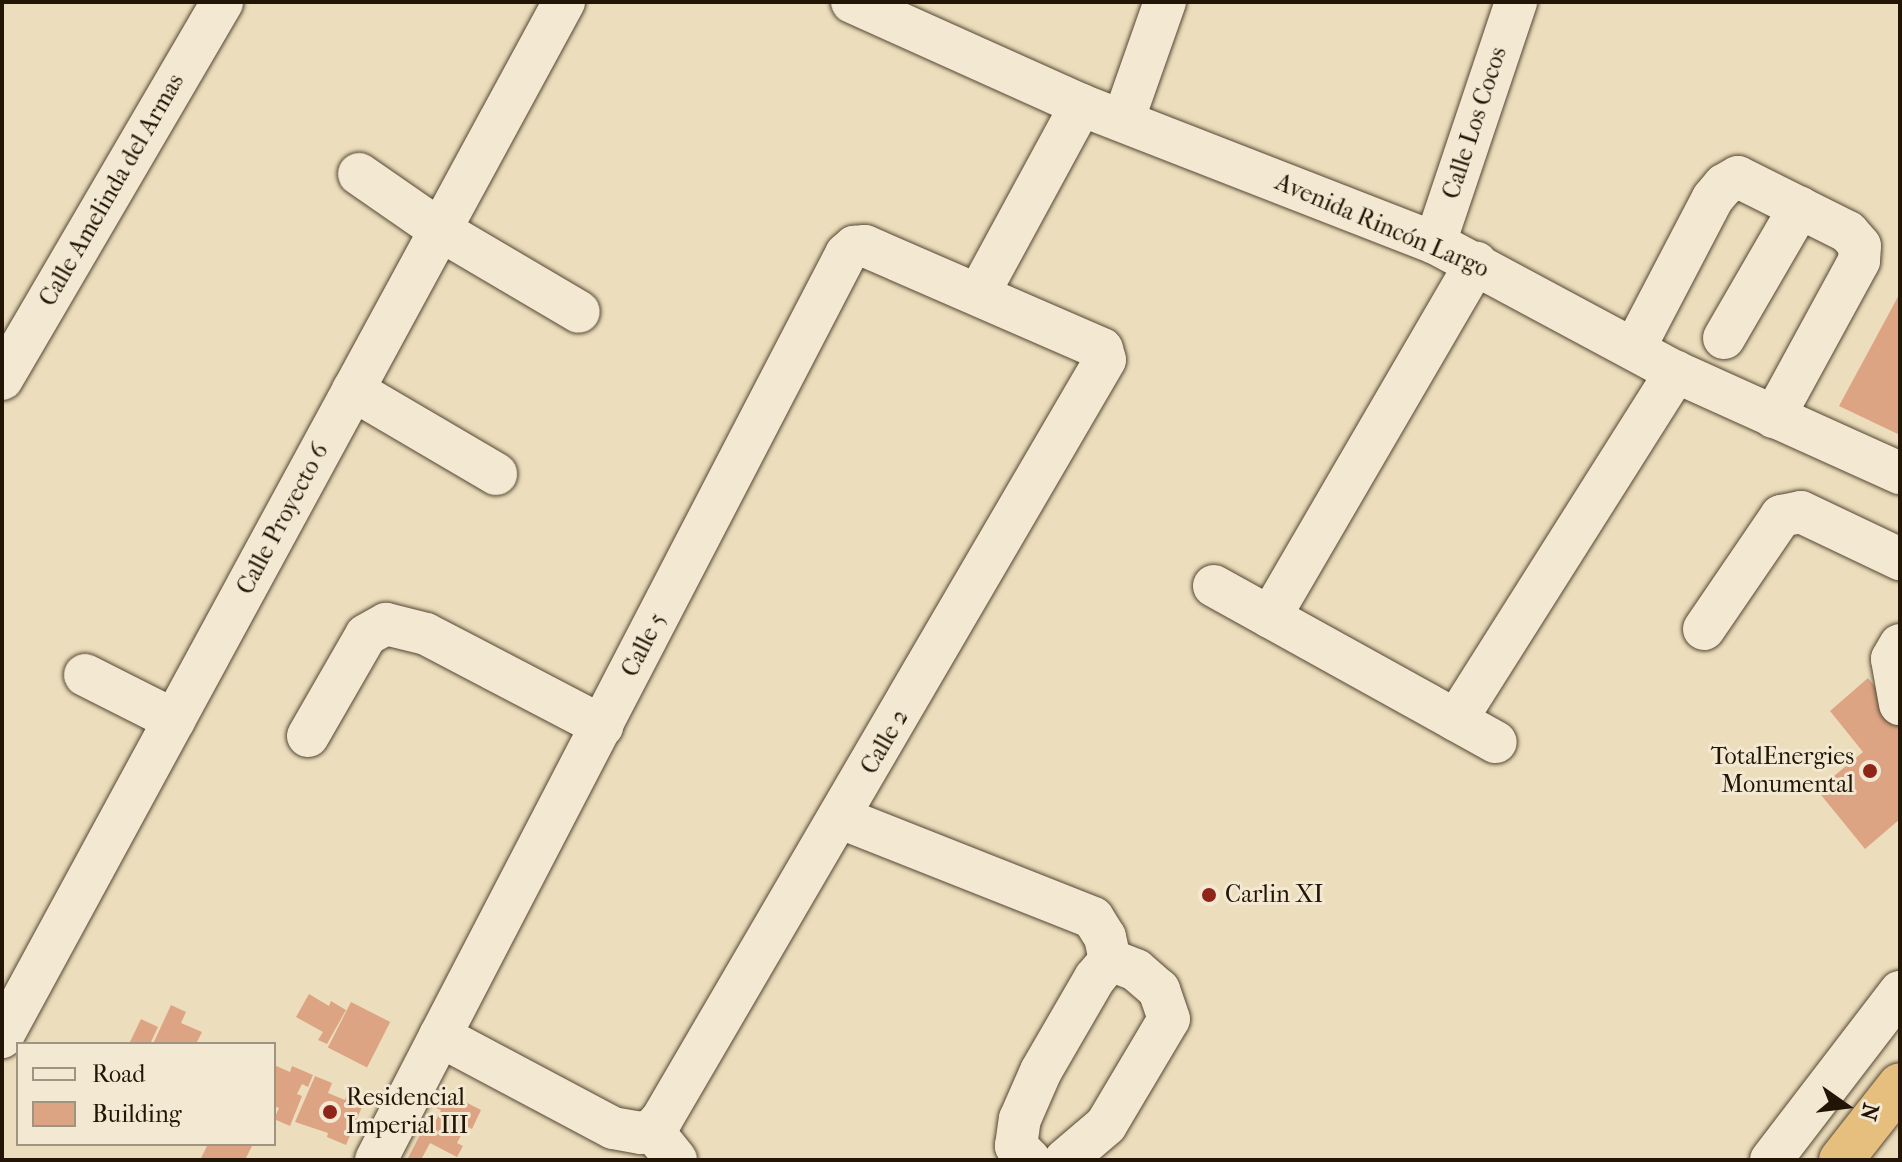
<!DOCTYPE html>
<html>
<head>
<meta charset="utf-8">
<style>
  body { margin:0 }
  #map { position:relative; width:1902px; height:1162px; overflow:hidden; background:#ecddbc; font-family:"IM FELL French Canon",serif }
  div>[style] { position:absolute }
  .building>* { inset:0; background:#dda484; transform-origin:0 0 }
  .roads { filter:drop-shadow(0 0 2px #544733) drop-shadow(0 0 2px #544733) }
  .minor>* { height:42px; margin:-21px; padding:0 21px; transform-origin:21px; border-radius:21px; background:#f3e9d3 }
  .highway>* { height:44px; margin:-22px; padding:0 22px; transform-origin:22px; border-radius:22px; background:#e6be7e }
  .dots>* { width:22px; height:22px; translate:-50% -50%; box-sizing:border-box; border:4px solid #f3e9d3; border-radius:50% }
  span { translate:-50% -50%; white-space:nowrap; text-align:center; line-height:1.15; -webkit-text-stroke:6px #f3e9d3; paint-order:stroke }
  .street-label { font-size:24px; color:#221505 }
  .poi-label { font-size:24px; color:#221505 }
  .right { translate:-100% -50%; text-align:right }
  .left { translate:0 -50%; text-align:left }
  .frame { position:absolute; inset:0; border:4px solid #221505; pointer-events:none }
  .legend { position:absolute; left:16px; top:1042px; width:260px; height:104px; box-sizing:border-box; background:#f3e9d3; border:2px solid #9f9481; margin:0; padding:10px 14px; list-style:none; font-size:24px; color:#221505 }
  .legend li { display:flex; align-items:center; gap:16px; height:40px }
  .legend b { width:40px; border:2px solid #9f9481 }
  .north { position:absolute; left:1806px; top:1066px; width:80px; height:80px; -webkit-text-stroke:6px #f3e9d3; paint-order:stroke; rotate:104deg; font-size:22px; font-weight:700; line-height:32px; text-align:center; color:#221505 }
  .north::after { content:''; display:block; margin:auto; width:28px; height:36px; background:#221505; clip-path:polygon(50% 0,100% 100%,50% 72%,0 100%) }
</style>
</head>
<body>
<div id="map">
  <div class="building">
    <i style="clip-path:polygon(1900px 293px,1900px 435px,1839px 406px)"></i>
    <i style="clip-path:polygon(1868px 678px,1900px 717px,1900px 819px,1865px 849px,1817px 790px,1863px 752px,1830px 711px)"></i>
    <i style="clip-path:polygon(309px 994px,329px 1006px,331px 1001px,346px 1010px,327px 1044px,318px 1040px,323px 1032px,296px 1017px)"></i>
    <i style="left:351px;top:1002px;width:44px;height:51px;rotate:27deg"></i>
    <i style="clip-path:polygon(171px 1005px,186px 1012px,181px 1023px,202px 1032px,196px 1044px,153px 1044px)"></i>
    <i style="clip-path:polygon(141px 1019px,158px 1027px,150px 1044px,129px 1044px)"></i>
    <i style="clip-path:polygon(274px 1065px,290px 1072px,292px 1066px,313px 1075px,308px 1087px,302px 1084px,297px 1094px,302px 1096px,290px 1126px,274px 1119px,279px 1108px,274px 1106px)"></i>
    <i style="clip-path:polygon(315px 1076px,332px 1083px,328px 1093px,345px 1100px,347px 1094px,364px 1102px,346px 1145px,327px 1137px,328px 1133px,295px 1122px)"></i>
    <i style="clip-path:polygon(444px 1091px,481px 1110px,472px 1129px,466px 1126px,457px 1143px,463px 1146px,457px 1157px,430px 1143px,422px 1158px,427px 1160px,407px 1160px,423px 1129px,430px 1133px,441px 1110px,436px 1108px)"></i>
    <i style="clip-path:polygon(208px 1144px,253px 1144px,246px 1158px,251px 1160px,200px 1160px)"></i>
  </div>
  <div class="roads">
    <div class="minor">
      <i style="left:852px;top:2px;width:251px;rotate:24.2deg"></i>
      <i style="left:1081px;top:105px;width:380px;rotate:21.3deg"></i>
      <i style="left:1435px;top:243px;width:273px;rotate:28.2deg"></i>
      <i style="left:1676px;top:372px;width:246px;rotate:24.3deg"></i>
      <i style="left:1123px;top:121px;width:126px;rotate:-70.6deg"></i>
      <i style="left:359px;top:174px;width:98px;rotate:34.7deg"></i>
      <i style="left:440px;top:230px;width:161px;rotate:30.5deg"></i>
      <i style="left:1435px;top:243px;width:254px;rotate:-71.4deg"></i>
      <i style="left:979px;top:293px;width:214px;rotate:-61.5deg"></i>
      <i style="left:1724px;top:338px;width:151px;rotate:-59.9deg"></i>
      <i style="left:1634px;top:349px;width:170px;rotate:-62.4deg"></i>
      <i style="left:1713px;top:198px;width:17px;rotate:-50deg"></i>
      <i style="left:1724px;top:185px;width:16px;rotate:-30deg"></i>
      <i style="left:1738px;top:177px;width:123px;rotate:26.6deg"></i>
      <i style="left:1848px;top:232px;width:18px;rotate:49deg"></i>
      <i style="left:1860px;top:246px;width:15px;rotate:94deg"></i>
      <i style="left:1859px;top:261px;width:178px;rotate:118.6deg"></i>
      <i style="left:2px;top:379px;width:436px;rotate:-59.7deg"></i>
      <i style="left:353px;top:390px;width:166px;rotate:30.4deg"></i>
      <i style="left:1214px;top:586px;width:322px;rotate:29deg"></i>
      <i style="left:1270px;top:617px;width:410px;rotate:-59.8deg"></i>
      <i style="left:1704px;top:629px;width:137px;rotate:-55.7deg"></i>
      <i style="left:1781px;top:516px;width:20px;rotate:-11deg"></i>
      <i style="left:1801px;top:512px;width:110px;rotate:25.4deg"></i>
      <i style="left:1900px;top:645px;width:16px;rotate:120deg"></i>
      <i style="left:1892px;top:659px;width:46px;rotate:79.9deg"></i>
      <i style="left:85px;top:675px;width:100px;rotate:26.8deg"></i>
      <i style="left:1456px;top:720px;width:412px;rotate:-57.7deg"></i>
      <i style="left:308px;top:736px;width:116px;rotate:-60.1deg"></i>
      <i style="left:366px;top:635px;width:23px;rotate:-29deg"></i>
      <i style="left:386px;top:624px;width:41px;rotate:14deg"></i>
      <i style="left:426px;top:634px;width:199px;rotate:27.6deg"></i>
      <i style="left:841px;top:818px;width:271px;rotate:21.6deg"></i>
      <i style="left:1093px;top:918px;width:22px;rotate:58deg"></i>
      <i style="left:1105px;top:937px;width:24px;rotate:78deg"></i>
      <i style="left:2px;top:1037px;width:1178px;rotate:-61.5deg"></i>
      <i style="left:652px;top:1130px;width:38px;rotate:51deg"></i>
      <i style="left:376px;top:1160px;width:140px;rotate:-62.7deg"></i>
      <i style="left:440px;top:1036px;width:881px;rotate:-62.56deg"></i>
      <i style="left:846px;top:254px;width:11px;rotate:-41deg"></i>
      <i style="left:854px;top:247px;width:11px;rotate:-5deg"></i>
      <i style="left:865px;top:246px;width:258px;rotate:23.5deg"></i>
      <i style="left:1102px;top:349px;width:11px;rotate:75deg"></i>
      <i style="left:1105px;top:360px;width:879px;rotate:120.27deg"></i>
      <i style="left:662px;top:1119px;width:15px;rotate:132deg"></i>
      <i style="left:652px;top:1130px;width:11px;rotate:165deg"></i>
      <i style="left:641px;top:1133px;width:28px;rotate:-170deg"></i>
      <i style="left:613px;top:1128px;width:196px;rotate:-152deg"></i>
      <i style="left:1030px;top:1160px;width:20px;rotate:-135deg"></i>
      <i style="left:1016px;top:1146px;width:27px;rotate:-82deg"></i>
      <i style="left:1020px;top:1119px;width:52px;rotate:-66.4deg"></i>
      <i style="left:1041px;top:1071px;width:108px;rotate:-59.9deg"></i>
      <i style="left:1095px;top:978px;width:23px;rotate:-50deg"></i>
      <i style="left:1065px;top:1160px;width:54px;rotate:-40.5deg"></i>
      <i style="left:1106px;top:1125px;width:123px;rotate:-59.3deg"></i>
      <i style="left:1169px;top:1019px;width:31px;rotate:-109deg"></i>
      <i style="left:1159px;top:990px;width:30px;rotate:-139deg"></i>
      <i style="left:1136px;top:970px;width:28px;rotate:-159deg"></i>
      <i style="left:1771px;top:1160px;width:212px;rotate:-52.5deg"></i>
    </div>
    <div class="highway">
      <i style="left:1841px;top:1160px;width:95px;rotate:-51.8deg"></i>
    </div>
  </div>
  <div class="dots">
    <i style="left:1870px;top:771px;background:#8f2418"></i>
    <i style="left:1209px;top:895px;background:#8f2418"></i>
    <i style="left:330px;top:1112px;background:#8f2418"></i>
  </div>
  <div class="street-label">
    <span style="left:1475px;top:123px;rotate:-72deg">Calle Los Cocos</span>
    <span style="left:112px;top:190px;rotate:-60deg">Calle Amelinda del Armas</span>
    <span style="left:1382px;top:226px;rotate:23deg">Avenida Rincón Largo</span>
    <span style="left:283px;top:519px;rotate:-62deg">Calle Proyecto 6</span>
    <span style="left:644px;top:645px;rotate:-63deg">Calle 5</span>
    <span style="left:885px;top:742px;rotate:-60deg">Calle 2</span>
  </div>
  <div class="poi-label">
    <span class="right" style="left:1854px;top:771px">TotalEnergies<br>Monumental</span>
    <span class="left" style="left:1225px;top:895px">Carlin XI</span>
    <span class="left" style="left:346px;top:1112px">Residencial<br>Imperial III</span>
  </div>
  <div class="frame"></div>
  <ul class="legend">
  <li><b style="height:10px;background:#f3e9d3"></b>Road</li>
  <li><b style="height:22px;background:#dda484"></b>Building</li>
  </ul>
  <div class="north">N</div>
</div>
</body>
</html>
